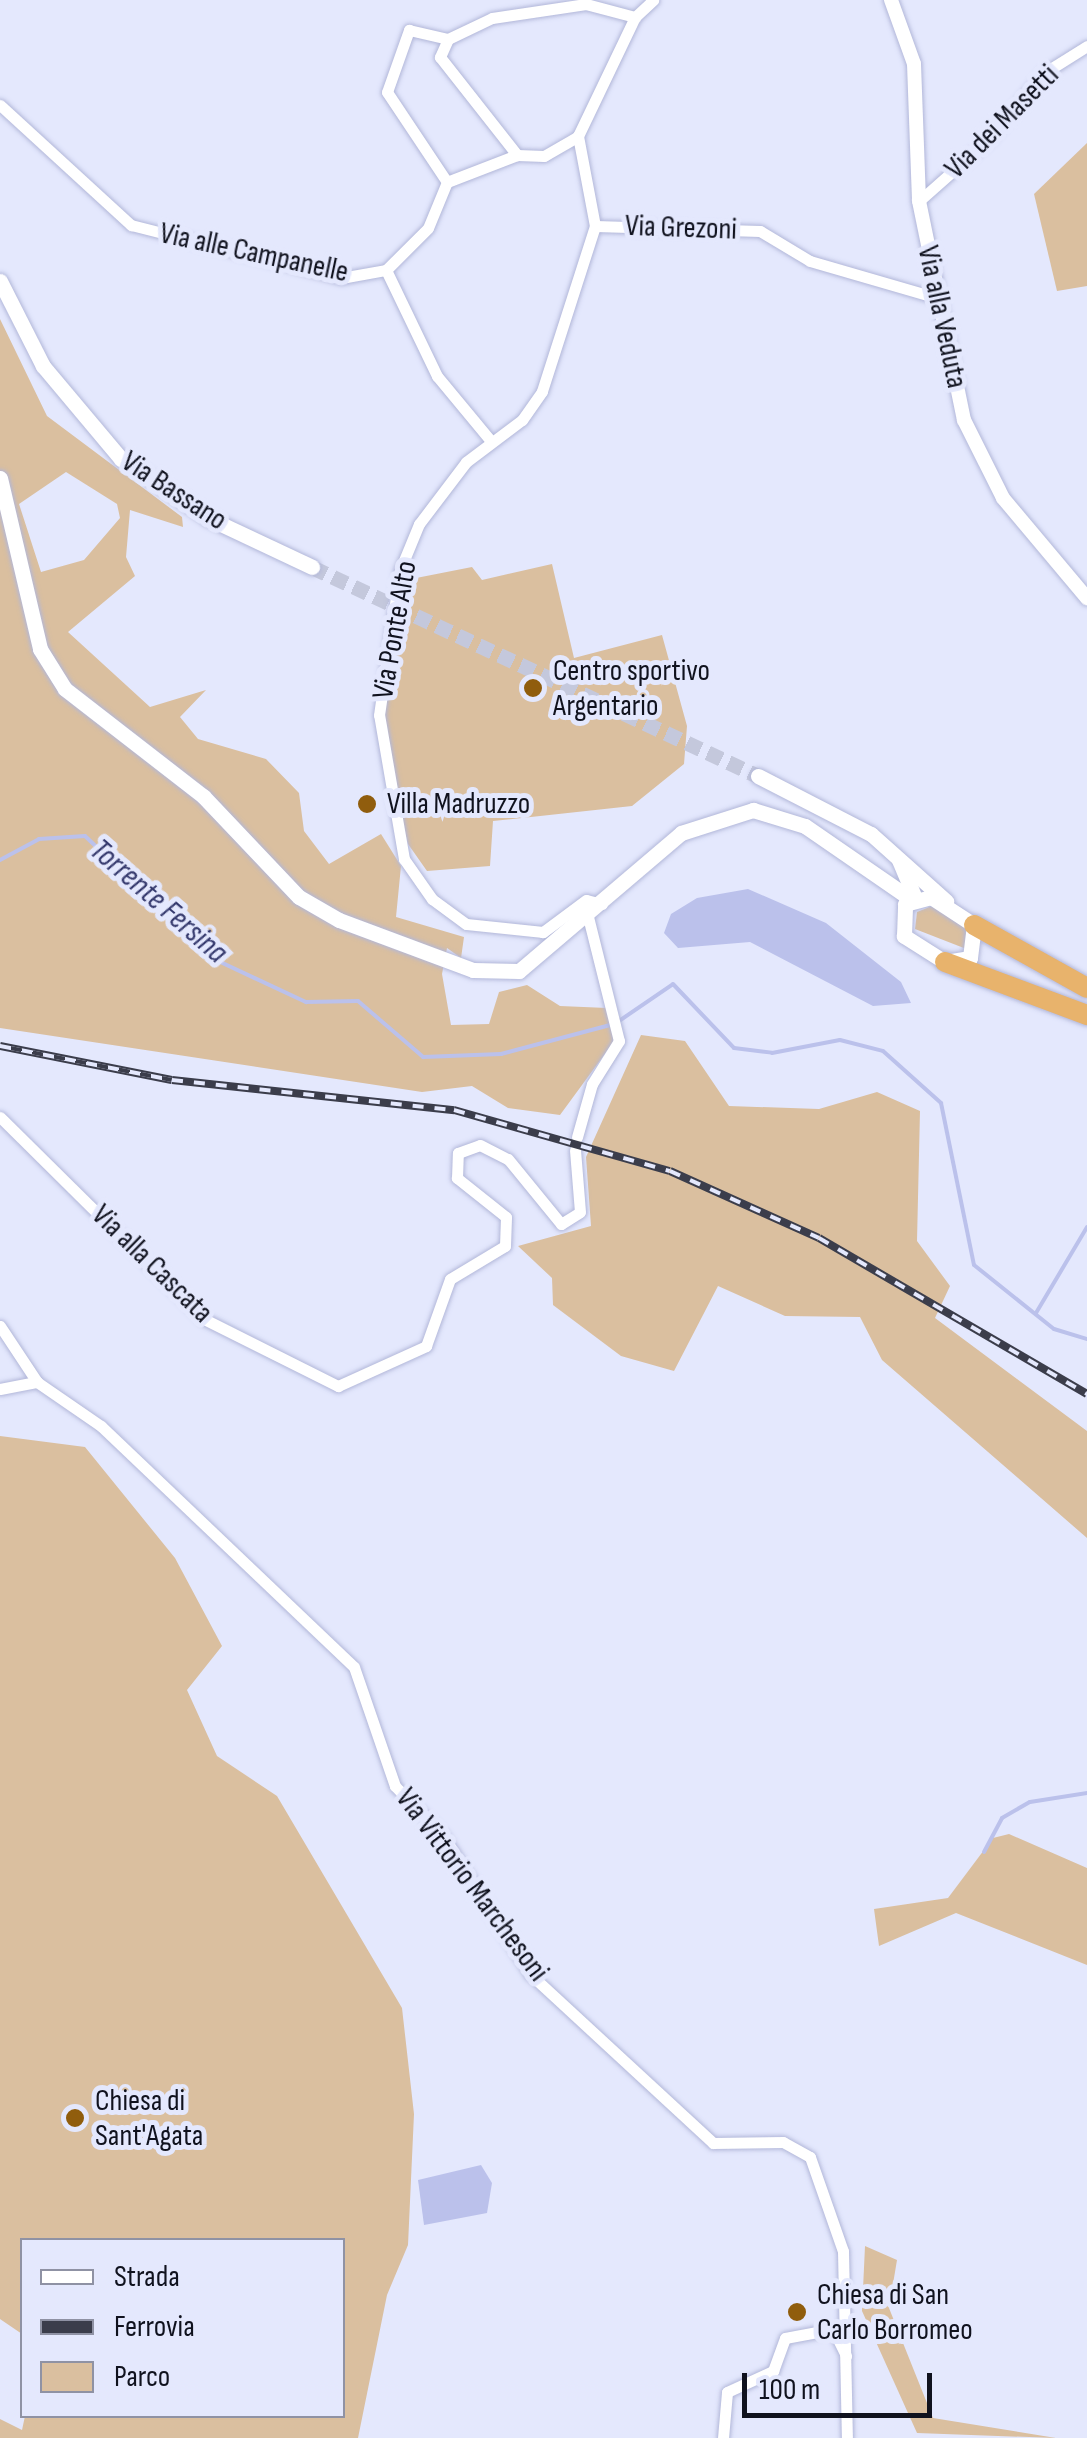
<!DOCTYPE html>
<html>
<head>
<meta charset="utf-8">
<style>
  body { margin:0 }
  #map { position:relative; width:1087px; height:2438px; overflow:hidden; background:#e4e8fd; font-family:"Sofia Sans Condensed",sans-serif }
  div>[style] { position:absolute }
  .green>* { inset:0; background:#dabf9f }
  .water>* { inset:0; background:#bbc1eb }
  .stream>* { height:4px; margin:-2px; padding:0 2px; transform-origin:2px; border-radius:2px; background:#bbc1eb }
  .secondary-tunnel>* { height:15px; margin-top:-7.5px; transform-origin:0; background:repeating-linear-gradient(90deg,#c4c8dc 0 15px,transparent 0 23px) }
  .roads { filter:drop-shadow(0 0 2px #b2b7d9) drop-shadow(0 0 2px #b2b7d9) }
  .minor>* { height:11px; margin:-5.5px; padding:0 5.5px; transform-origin:5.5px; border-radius:5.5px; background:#fff }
  .tertiary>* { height:14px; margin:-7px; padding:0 7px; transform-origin:7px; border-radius:7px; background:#fff }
  .secondary>* { height:15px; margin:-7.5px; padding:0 7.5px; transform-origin:7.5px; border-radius:7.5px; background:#fff }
  .trunk>* { height:20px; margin:-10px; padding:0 10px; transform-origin:10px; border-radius:10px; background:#e8b36c }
  .rail>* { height:8px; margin-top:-4px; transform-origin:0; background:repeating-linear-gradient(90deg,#e4e8fd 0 11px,#3b3d4b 0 22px); box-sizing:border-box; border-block:2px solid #3b3d4b }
  .dots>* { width:28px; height:28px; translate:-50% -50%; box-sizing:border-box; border:5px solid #e4e8fd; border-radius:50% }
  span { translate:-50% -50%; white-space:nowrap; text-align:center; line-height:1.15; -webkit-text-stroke:10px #e4e8fd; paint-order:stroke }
  .street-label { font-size:30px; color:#10121e }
  .poi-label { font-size:30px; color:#10121e }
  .left { translate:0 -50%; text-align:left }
  .water-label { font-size:32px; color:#35396d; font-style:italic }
  .legend { position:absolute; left:20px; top:2238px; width:325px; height:180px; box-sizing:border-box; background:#e4e8fd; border:2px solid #8f92a4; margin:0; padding:12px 18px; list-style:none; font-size:30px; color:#10121e }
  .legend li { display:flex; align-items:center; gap:20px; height:50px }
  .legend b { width:50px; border:2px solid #8f92a4 }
  .scale { position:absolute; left:742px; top:2373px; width:190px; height:45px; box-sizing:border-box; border:5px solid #10121e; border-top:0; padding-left:12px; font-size:30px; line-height:35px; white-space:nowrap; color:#10121e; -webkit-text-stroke:8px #e4e8fd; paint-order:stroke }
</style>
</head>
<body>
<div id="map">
  <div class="green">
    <i style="clip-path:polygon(1087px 143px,1087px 286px,1057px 291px,1034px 194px)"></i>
    <i style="clip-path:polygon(evenodd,0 319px,47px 416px,182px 517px,183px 527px,130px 510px,126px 557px,135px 576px,68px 632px,150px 707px,206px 690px,180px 717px,198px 739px,266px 759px,299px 793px,304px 831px,329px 864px,381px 834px,401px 866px,396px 917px,464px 937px,461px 958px,447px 948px,442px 974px,451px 1025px,489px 1024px,499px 992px,527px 985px,560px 1006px,607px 1008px,615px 1040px,560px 1115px,508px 1108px,472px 1086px,422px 1092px,0 1028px,0 319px,66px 472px,117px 504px,120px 518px,84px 560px,41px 572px,19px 504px,66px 472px)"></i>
    <i style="clip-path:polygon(552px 564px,574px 658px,662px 635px,687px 726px,684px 764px,632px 806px,493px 821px,490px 866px,427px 871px,408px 844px,386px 759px,384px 718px,406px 580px,472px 567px,482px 580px)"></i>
    <i style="clip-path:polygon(932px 906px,966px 925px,969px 950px,915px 929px,917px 912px)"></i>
    <i style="clip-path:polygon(641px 1035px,685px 1041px,729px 1106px,819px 1109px,877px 1092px,920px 1111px,917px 1241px,950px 1286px,935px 1318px,1087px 1431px,1087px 1538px,882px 1360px,860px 1317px,785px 1316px,718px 1286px,674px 1371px,621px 1356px,553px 1305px,552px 1278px,518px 1246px,591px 1226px,586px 1157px)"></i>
    <i style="clip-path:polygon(0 1436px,85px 1447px,175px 1558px,222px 1646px,187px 1690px,217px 1756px,277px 1796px,402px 2008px,414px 2114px,408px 2245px,387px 2295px,358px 2438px,0 2438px,0 2419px,22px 2430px,25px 2416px,342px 2416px,342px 2240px,22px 2240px,22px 2334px,0 2319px)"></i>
    <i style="clip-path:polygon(1009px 1834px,1087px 1868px,1087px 1965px,956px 1913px,879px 1946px,874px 1909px,948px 1898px,993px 1838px)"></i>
    <i style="clip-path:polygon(865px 2246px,897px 2260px,889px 2308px,933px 2418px,1056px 2438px,917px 2433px,862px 2311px)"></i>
  </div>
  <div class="water">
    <i style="clip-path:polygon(748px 889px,826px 923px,901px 982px,911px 1003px,873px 1006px,750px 942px,678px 948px,664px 933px,671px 914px,697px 898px)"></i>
    <i style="clip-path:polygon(481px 2165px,492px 2183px,487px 2213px,424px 2225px,418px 2180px)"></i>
  </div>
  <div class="stream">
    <i style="left:0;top:860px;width:44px;rotate:-28.3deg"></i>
    <i style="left:39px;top:839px;width:46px;rotate:-3.7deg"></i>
    <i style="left:85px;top:836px;width:178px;rotate:43.6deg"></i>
    <i style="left:214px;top:959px;width:102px;rotate:25.1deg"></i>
    <i style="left:306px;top:1002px;width:52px;rotate:-1.1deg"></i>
    <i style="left:358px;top:1001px;width:86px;rotate:40.7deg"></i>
    <i style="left:423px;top:1057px;width:78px;rotate:-2.2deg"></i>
    <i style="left:501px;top:1054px;width:113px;rotate:-14.9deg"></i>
    <i style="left:619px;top:1021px;width:65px;rotate:-34.4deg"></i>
    <i style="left:673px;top:984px;width:88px;rotate:46.4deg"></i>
    <i style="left:734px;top:1048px;width:38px;rotate:7deg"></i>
    <i style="left:772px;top:1053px;width:69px;rotate:-10.8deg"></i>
    <i style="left:840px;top:1040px;width:44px;rotate:14.3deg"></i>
    <i style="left:883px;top:1051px;width:78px;rotate:41.9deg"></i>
    <i style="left:941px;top:1103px;width:165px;rotate:78.5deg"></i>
    <i style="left:974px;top:1265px;width:102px;rotate:38.7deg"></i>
    <i style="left:1054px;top:1329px;width:34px;rotate:17deg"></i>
    <i style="left:1036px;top:1313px;width:100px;rotate:-59.3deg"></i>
    <i style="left:984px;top:1852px;width:38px;rotate:-62deg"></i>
    <i style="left:1002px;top:1818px;width:32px;rotate:-30deg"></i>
    <i style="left:1030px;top:1802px;width:58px;rotate:-9deg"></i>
  </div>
  <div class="secondary-tunnel">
    <i style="left:312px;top:567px;width:493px;rotate:25.1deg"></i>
  </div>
  <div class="roads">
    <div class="minor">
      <i style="left:448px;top:39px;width:20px;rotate:114deg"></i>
      <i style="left:440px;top:57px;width:125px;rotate:51.8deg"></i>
      <i style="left:0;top:105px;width:178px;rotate:42.5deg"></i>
      <i style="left:131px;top:225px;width:217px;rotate:14.2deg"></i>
      <i style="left:341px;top:278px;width:46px;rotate:-10.1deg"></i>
      <i style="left:386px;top:270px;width:59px;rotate:-45deg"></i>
      <i style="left:428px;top:228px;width:50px;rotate:-67.6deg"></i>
      <i style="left:447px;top:182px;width:75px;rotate:-21.1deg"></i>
      <i style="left:517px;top:155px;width:27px;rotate:2deg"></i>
      <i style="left:544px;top:156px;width:39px;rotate:-30deg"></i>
      <i style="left:447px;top:182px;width:108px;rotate:-123.7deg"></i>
      <i style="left:387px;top:92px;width:66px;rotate:-70.5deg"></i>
      <i style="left:409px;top:30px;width:40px;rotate:13deg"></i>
      <i style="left:448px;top:39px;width:49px;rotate:-25.5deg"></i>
      <i style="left:492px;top:18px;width:95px;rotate:-8.5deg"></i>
      <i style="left:586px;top:4px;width:51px;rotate:14.9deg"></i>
      <i style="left:919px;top:201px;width:96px;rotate:-41.6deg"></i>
      <i style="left:991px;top:137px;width:83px;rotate:-50.4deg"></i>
      <i style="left:1044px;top:73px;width:51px;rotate:-32.1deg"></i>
      <i style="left:595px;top:226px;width:165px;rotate:1.7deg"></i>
      <i style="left:760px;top:231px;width:58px;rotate:31deg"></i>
      <i style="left:810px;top:261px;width:129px;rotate:16.2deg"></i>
      <i style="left:386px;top:270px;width:118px;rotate:64.3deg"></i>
      <i style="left:437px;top:376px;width:85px;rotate:50.3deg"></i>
      <i style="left:602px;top:904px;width:16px;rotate:-166deg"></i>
      <i style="left:586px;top:900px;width:54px;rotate:143.3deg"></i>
      <i style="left:543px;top:932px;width:77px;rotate:-174.1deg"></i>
      <i style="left:466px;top:924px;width:42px;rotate:-143.7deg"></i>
      <i style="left:432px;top:899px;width:49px;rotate:-125deg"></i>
      <i style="left:404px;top:859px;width:146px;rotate:-99.8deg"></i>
      <i style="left:379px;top:715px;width:147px;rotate:-81.8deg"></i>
      <i style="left:400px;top:570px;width:50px;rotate:-67.6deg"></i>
      <i style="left:419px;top:524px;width:78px;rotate:-52.8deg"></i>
      <i style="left:466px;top:462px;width:70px;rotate:-36.9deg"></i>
      <i style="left:522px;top:420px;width:35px;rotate:-55deg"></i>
      <i style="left:542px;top:391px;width:173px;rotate:-72.2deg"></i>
      <i style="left:595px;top:226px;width:92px;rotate:-100.7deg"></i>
      <i style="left:578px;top:136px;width:132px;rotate:-64.4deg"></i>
      <i style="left:635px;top:17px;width:25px;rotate:-43deg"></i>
      <i style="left:0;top:1117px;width:287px;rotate:44.7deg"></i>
      <i style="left:204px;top:1319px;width:150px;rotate:26.6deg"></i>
      <i style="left:338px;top:1386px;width:97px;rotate:-24.4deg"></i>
      <i style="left:426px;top:1346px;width:71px;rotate:-70.3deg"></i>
      <i style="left:450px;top:1279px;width:64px;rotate:-31deg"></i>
      <i style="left:505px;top:1246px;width:29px;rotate:-88deg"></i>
      <i style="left:506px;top:1217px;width:63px;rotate:-141.5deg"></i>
      <i style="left:457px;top:1178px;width:25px;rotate:-88deg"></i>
      <i style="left:458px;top:1153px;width:23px;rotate:-20deg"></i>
      <i style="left:480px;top:1145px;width:31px;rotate:27deg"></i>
      <i style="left:508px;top:1159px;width:84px;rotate:50.8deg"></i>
      <i style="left:561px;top:1224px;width:22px;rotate:-32deg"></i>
      <i style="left:580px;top:1212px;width:62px;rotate:-94.6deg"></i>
      <i style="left:577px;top:1137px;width:55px;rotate:-74.2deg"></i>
      <i style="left:592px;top:1084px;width:51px;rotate:-57.9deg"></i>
      <i style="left:619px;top:1041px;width:128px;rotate:-104deg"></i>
      <i style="left:0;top:1326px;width:67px;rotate:56.5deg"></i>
      <i style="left:37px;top:1382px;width:78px;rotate:34.5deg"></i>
      <i style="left:101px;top:1426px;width:349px;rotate:43.6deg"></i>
      <i style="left:354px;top:1667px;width:126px;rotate:71deg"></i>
      <i style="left:395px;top:1786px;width:71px;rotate:46.1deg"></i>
      <i style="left:444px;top:1837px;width:162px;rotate:57.9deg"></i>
      <i style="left:530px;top:1974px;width:249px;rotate:42.7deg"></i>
      <i style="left:713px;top:2143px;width:70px;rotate:-0.8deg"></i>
      <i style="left:783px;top:2142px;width:31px;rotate:29deg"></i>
      <i style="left:810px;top:2157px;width:100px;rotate:70.7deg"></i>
      <i style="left:843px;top:2251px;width:187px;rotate:88.8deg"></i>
      <i style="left:0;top:1389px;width:38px;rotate:-11deg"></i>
      <i style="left:723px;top:2438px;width:46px;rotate:-85deg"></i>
      <i style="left:727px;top:2392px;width:51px;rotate:-24.5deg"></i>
      <i style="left:773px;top:2371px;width:35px;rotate:-70deg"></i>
      <i style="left:785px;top:2338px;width:49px;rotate:-10.6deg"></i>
      <i style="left:833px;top:2329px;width:30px;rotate:64deg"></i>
    </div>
    <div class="tertiary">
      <i style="left:891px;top:0;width:68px;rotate:70.2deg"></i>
      <i style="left:914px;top:64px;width:137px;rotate:87.9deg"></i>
      <i style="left:919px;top:201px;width:224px;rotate:78.4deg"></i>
      <i style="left:964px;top:420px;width:87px;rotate:63.4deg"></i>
      <i style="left:1003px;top:498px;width:131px;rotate:50deg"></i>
    </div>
    <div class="secondary">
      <i style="left:0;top:281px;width:95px;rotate:63.2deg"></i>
      <i style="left:43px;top:366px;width:121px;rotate:50deg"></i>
      <i style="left:121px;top:459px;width:105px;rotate:34.1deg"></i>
      <i style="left:208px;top:518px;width:115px;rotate:25.2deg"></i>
      <i style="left:0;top:478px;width:176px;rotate:76.8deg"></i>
      <i style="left:40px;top:649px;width:47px;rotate:58deg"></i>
      <i style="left:65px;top:689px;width:175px;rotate:37.8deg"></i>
      <i style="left:203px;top:796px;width:139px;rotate:46.5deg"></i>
      <i style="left:299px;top:897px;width:46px;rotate:29.9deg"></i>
      <i style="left:339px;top:920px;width:143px;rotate:20.5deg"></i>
      <i style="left:473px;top:970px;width:46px;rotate:1.2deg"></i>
      <i style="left:519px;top:971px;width:213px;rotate:-40.4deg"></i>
      <i style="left:681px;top:833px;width:76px;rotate:-17.7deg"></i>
      <i style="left:753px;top:810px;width:54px;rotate:17.1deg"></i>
      <i style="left:805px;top:826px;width:129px;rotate:34.6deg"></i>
      <i style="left:758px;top:776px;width:127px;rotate:27.2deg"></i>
      <i style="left:871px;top:834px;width:101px;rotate:41.8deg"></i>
      <i style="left:899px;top:860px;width:41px;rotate:67.2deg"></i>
      <i style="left:931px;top:897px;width:51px;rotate:33.1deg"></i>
      <i style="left:974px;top:925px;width:33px;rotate:97deg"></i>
      <i style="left:970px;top:958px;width:25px;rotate:171deg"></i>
      <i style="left:945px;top:962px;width:49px;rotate:-147.6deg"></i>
      <i style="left:904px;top:936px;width:32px;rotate:-88deg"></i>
      <i style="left:905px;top:904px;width:27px;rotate:-15deg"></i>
    </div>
    <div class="trunk">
      <i style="left:974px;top:925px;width:129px;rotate:29.1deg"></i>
      <i style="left:945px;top:962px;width:152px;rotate:20.5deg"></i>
    </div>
  </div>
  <div class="rail">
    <i style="left:0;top:1046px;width:175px;rotate:11.2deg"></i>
    <i style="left:172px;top:1080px;width:284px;rotate:6.1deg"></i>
    <i style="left:454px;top:1110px;width:224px;rotate:15.8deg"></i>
    <i style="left:670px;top:1171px;width:163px;rotate:24.2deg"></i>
    <i style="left:819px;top:1238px;width:310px;rotate:30.2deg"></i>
  </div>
  <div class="dots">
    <i style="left:533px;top:688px;background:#905d0d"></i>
    <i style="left:367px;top:804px;background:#905d0d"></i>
    <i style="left:75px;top:2118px;background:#905d0d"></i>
    <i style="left:797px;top:2312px;background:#905d0d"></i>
  </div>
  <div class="street-label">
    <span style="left:1002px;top:122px;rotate:-45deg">Via dei Masetti</span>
    <span style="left:681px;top:228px;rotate:2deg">Via Grezoni</span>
    <span style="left:254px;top:253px;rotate:12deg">Via alle Campanelle</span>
    <span style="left:942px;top:317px;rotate:78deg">Via alla Veduta</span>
    <span style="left:174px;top:491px;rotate:33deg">Via Bassano</span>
    <span style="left:395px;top:630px;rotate:-80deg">Via Ponte Alto</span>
    <span style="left:152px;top:1264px;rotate:44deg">Via alla Cascata</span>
    <span style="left:472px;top:1885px;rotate:53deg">Via Vittorio Marchesoni</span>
  </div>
  <div class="poi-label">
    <span class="left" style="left:553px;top:688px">Centro sportivo<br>Argentario</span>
    <span class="left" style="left:387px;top:804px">Villa Madruzzo</span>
    <span class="left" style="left:95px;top:2118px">Chiesa di<br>Sant'Agata</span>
    <span class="left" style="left:817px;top:2312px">Chiesa di San<br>Carlo Borromeo</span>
  </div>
  <div class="water-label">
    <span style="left:158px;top:902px;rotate:41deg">Torrente Fersina</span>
  </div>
  <ul class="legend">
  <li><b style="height:12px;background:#fff"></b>Strada</li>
  <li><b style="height:12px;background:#3b3d4b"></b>Ferrovia</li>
  <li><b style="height:28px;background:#dabf9f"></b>Parco</li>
  </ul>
  <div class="scale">100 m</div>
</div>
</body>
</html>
